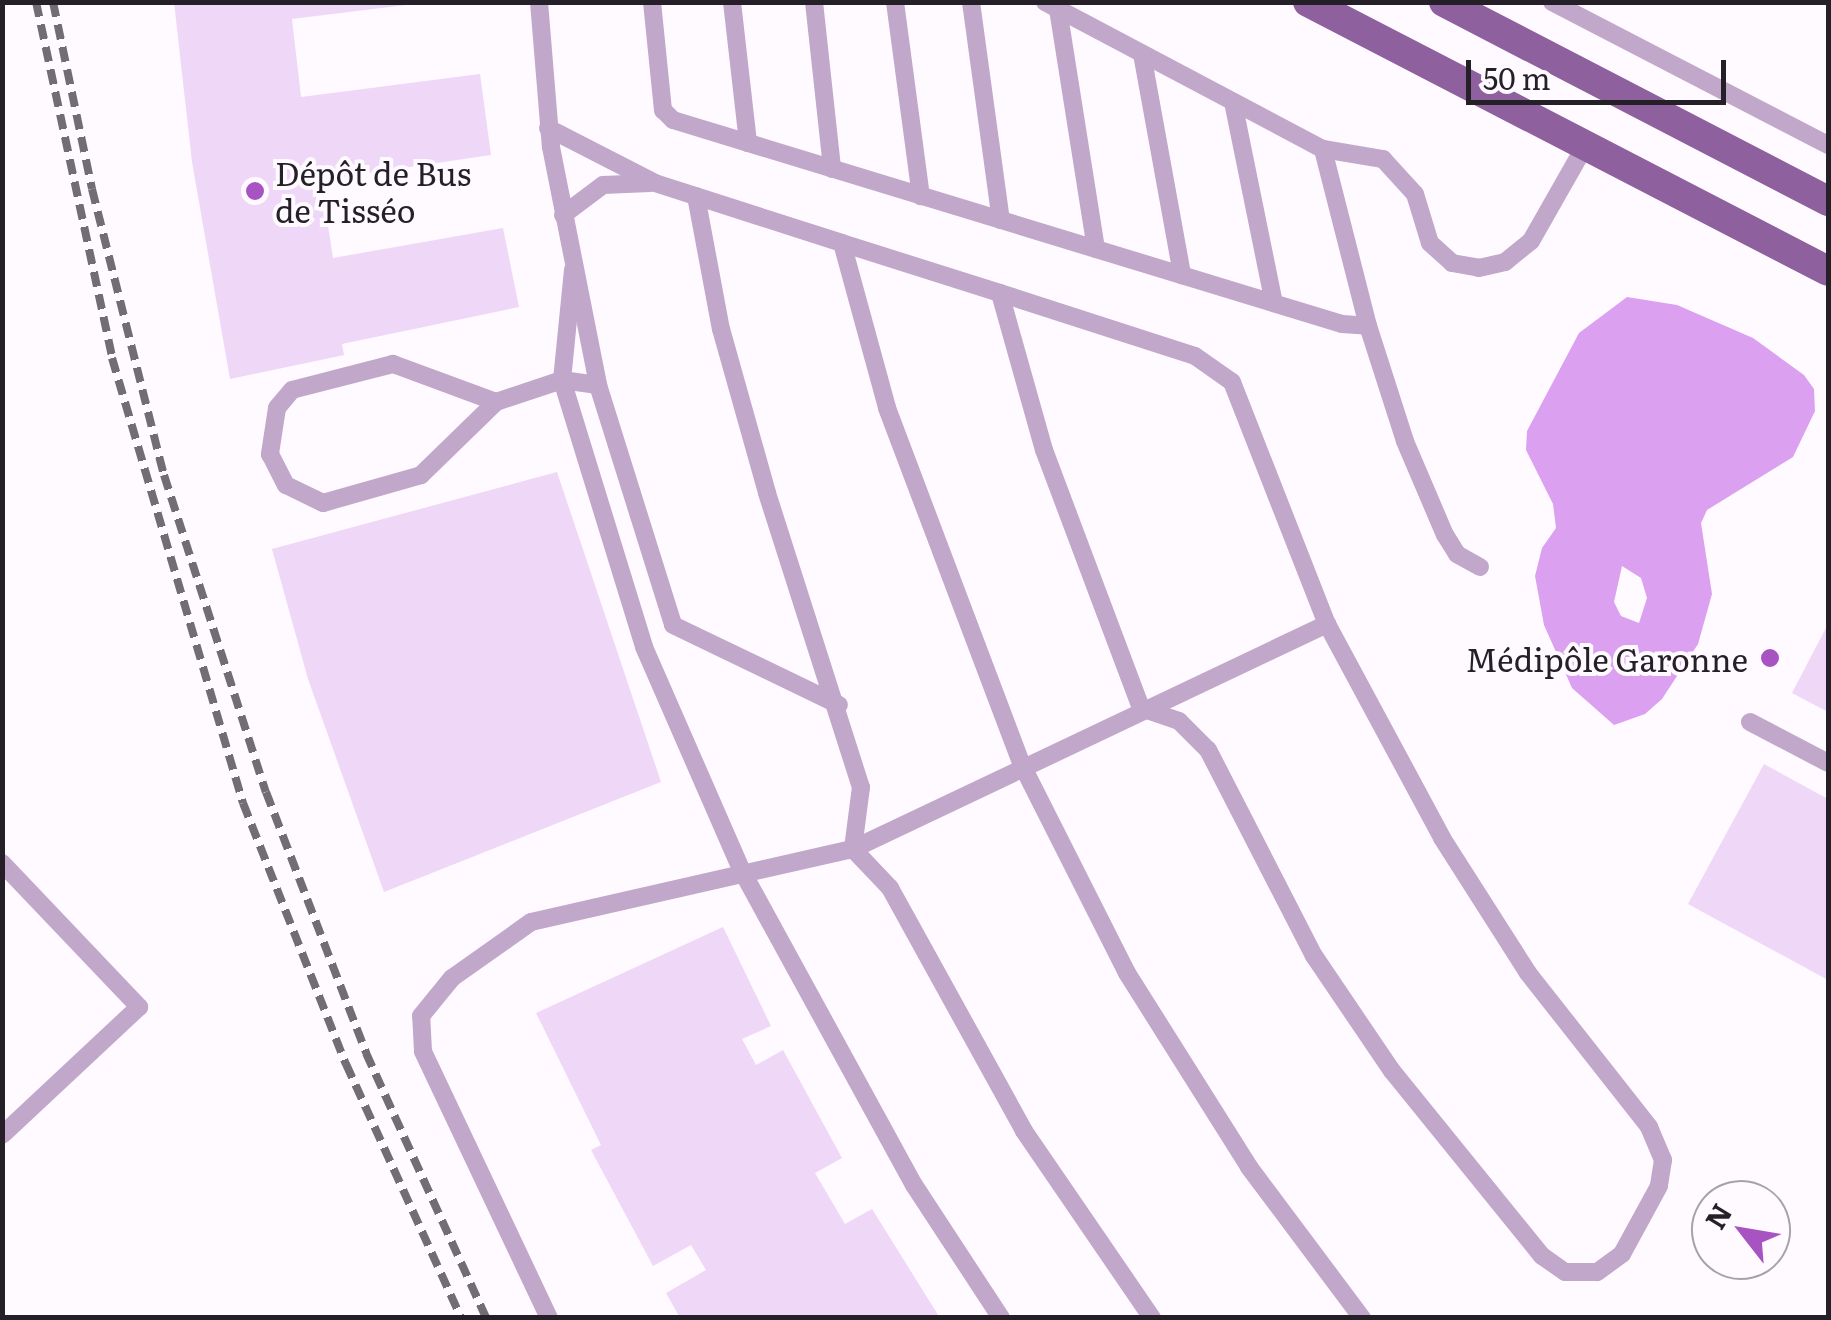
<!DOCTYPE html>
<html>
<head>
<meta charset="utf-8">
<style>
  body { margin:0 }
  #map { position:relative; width:1831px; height:1320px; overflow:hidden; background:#fefaff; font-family:Literata,serif }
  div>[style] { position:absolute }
  .water>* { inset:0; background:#dba0ef }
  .building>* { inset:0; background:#efd7f7 }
  .service>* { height:18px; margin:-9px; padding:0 9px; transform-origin:9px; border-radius:9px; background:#c1a7ca }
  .primary>* { height:30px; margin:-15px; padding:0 15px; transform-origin:15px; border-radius:15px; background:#8e609e }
  .rail>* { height:8px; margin-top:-4px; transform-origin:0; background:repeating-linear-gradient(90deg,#726d74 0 15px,transparent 0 23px) }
  .dots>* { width:28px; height:28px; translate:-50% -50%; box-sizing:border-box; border:5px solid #fefaff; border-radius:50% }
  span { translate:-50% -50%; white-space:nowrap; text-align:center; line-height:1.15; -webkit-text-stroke:8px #fefaff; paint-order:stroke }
  .poi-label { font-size:32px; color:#251f27 }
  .left { translate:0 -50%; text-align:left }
  .right { translate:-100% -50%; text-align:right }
  .frame { position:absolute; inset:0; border:5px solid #251f27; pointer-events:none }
  .north { position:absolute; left:1691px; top:1180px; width:100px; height:100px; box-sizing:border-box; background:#fefaff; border:2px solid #a7a2a9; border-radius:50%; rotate:301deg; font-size:28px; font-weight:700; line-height:40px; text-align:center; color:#251f27 }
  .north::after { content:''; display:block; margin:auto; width:35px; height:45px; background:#a753c2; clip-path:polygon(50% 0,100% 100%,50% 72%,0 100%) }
  .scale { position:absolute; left:1466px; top:60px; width:260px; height:45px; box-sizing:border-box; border:5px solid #251f27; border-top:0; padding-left:12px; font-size:30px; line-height:35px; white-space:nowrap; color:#251f27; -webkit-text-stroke:8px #fefaff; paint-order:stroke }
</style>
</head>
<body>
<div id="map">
  <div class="water">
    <i style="clip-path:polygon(evenodd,1627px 297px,1677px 305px,1753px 338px,1804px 375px,1814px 389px,1815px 411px,1793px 457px,1707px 510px,1701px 523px,1712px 594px,1698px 644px,1662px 699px,1645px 714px,1614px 725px,1572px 688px,1544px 625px,1535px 576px,1542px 548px,1556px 528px,1553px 504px,1526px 450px,1527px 431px,1579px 333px,1627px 297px,1622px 566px,1641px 578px,1647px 598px,1639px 623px,1621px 616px,1614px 602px,1622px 566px)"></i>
  </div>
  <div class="building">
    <i style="clip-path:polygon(174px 2px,430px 2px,292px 19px,301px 97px,480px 74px,491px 155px,321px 180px,333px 258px,503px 228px,519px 307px,342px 344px,344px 355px,230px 379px,192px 162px)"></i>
    <i style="clip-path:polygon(557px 472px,661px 782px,384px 892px,308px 679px,272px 549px)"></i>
    <i style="clip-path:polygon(1828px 624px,1828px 712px,1792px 693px)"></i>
    <i style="clip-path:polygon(1764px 764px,1828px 799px,1828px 980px,1688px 904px)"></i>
    <i style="clip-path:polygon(723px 927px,771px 1026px,742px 1039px,756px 1065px,783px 1050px,842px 1158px,815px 1173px,845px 1224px,872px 1209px,940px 1318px,680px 1318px,666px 1293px,706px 1270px,691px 1245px,653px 1266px,591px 1150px,601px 1145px,536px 1013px)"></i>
  </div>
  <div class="service">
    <i style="left:539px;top:2px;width:145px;rotate:85.3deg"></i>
    <i style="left:551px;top:147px;width:243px;rotate:78.8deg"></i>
    <i style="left:652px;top:2px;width:109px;rotate:84.2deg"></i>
    <i style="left:663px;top:110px;width:14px;rotate:45deg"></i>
    <i style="left:673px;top:120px;width:699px;rotate:16.96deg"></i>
    <i style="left:1342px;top:324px;width:26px;rotate:4deg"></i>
    <i style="left:732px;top:2px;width:142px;rotate:83.5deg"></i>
    <i style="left:814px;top:2px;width:168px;rotate:83.8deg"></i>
    <i style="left:895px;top:2px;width:196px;rotate:82.4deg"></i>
    <i style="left:971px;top:2px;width:220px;rotate:82.2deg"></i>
    <i style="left:1045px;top:2px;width:314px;rotate:27.9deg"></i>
    <i style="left:1552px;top:2px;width:311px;rotate:27.4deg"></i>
    <i style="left:1058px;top:9px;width:243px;rotate:81deg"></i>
    <i style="left:1142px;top:54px;width:225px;rotate:79.7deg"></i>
    <i style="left:1233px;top:102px;width:205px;rotate:78.5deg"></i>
    <i style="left:548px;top:128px;width:120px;rotate:27.2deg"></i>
    <i style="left:655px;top:183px;width:196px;rotate:17.8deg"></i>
    <i style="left:842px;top:243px;width:171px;rotate:74.7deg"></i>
    <i style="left:887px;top:408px;width:384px;rotate:69.3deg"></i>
    <i style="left:1023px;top:767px;width:231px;rotate:63.2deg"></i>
    <i style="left:1127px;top:973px;width:229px;rotate:57.8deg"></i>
    <i style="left:1249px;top:1167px;width:189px;rotate:53.2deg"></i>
    <i style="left:696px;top:196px;width:135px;rotate:79.4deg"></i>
    <i style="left:721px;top:329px;width:170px;rotate:74.3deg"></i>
    <i style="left:767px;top:493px;width:309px;rotate:72.3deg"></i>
    <i style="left:861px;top:787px;width:63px;rotate:97.4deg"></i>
    <i style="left:853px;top:849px;width:54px;rotate:46.5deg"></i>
    <i style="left:890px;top:888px;width:277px;rotate:61.1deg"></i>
    <i style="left:1024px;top:1131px;width:227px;rotate:55.6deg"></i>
    <i style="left:563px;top:215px;width:50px;rotate:-36.9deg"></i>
    <i style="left:603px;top:185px;width:47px;rotate:-2.4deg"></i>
    <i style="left:842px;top:243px;width:166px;rotate:17.6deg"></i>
    <i style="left:1000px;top:293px;width:205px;rotate:17.9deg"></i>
    <i style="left:1195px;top:356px;width:45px;rotate:35.1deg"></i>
    <i style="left:1232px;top:382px;width:260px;rotate:68.6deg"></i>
    <i style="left:1327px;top:624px;width:243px;rotate:61.7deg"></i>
    <i style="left:1442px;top:838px;width:160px;rotate:57.5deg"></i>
    <i style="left:1528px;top:973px;width:196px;rotate:51.8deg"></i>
    <i style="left:1649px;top:1127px;width:36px;rotate:67deg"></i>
    <i style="left:1663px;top:1160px;width:26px;rotate:99deg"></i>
    <i style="left:1659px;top:1186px;width:77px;rotate:118.6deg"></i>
    <i style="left:1622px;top:1254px;width:31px;rotate:144deg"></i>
    <i style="left:1597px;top:1272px;width:32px;rotate:180deg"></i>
    <i style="left:1565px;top:1272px;width:28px;rotate:-145deg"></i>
    <i style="left:1542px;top:1256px;width:238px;rotate:-129deg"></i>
    <i style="left:1392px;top:1071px;width:139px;rotate:-124.1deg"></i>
    <i style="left:1314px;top:956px;width:232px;rotate:-117.2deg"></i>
    <i style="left:1208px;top:750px;width:41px;rotate:-135deg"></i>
    <i style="left:1179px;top:721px;width:40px;rotate:-161.1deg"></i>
    <i style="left:1141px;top:708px;width:276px;rotate:-110.6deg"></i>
    <i style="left:1044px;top:450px;width:163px;rotate:-105.7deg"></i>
    <i style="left:573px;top:270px;width:111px;rotate:95.7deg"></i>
    <i style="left:562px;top:380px;width:279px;rotate:72.9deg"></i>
    <i style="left:644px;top:647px;width:244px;rotate:66.4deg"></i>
    <i style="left:742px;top:871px;width:358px;rotate:61.3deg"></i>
    <i style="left:914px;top:1185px;width:159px;rotate:56.8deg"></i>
    <i style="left:496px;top:402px;width:110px;rotate:-159.7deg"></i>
    <i style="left:393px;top:364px;width:104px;rotate:165.6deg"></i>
    <i style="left:292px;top:390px;width:23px;rotate:130deg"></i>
    <i style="left:277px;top:408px;width:47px;rotate:98.7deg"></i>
    <i style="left:270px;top:454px;width:35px;rotate:63deg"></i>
    <i style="left:286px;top:485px;width:41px;rotate:25.9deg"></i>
    <i style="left:323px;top:503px;width:102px;rotate:-15.9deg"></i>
    <i style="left:421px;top:475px;width:105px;rotate:-44.2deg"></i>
    <i style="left:496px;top:402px;width:70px;rotate:-18.4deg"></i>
    <i style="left:562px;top:380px;width:36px;rotate:8deg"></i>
    <i style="left:598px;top:385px;width:251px;rotate:72.6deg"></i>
    <i style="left:673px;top:625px;width:184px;rotate:25.7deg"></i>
    <i style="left:1480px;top:567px;width:26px;rotate:-151deg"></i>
    <i style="left:1457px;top:554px;width:22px;rotate:-122deg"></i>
    <i style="left:1445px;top:535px;width:102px;rotate:-113.1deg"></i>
    <i style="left:1405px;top:441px;width:121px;rotate:-107.8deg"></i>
    <i style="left:1368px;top:326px;width:183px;rotate:-104.3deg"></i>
    <i style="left:1323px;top:149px;width:61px;rotate:9.5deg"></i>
    <i style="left:1383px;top:159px;width:47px;rotate:47.6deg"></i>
    <i style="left:1415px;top:194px;width:51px;rotate:73deg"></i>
    <i style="left:1430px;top:243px;width:30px;rotate:42deg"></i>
    <i style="left:1452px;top:263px;width:27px;rotate:10deg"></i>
    <i style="left:1479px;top:268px;width:27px;rotate:-13deg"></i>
    <i style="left:1505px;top:262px;width:33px;rotate:-39deg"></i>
    <i style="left:1531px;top:241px;width:109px;rotate:-60.4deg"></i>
    <i style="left:1750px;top:722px;width:88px;rotate:27.7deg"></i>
    <i style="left:2px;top:863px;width:199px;rotate:46.4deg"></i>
    <i style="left:139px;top:1007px;width:187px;rotate:136.9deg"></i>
    <i style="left:549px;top:1318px;width:295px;rotate:-115.3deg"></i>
    <i style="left:423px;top:1051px;width:35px;rotate:-93deg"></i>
    <i style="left:421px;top:1016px;width:49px;rotate:-50.8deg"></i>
    <i style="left:452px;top:978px;width:97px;rotate:-35.3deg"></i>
    <i style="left:531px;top:922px;width:330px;rotate:-12.8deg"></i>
    <i style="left:853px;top:849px;width:525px;rotate:-25.39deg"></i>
  </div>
  <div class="primary">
    <i style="left:1308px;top:2px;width:585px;rotate:27.35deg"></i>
    <i style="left:1444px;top:2px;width:433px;rotate:27.4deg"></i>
  </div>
  <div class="rail">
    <i style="left:36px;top:2px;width:364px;rotate:77.9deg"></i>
    <i style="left:112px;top:358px;width:464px;rotate:73.6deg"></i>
    <i style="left:243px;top:803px;width:281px;rotate:68.5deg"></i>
    <i style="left:346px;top:1064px;width:279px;rotate:65.6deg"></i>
    <i style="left:53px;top:2px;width:191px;rotate:78.2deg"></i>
    <i style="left:92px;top:189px;width:295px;rotate:75.9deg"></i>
    <i style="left:164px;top:475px;width:333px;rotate:72.2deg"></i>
    <i style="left:266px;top:792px;width:280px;rotate:69deg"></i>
    <i style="left:366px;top:1053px;width:291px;rotate:65.6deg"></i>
  </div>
  <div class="dots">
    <i style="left:255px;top:191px;background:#a753c2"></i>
    <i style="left:1770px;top:658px;background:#a753c2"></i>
  </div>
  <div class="poi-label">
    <span class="left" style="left:275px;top:191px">Dépôt de Bus<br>de Tisséo</span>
    <span class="right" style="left:1748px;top:658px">Médipôle Garonne</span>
  </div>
  <div class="frame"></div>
  <div class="north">N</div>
  <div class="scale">50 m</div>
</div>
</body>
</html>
